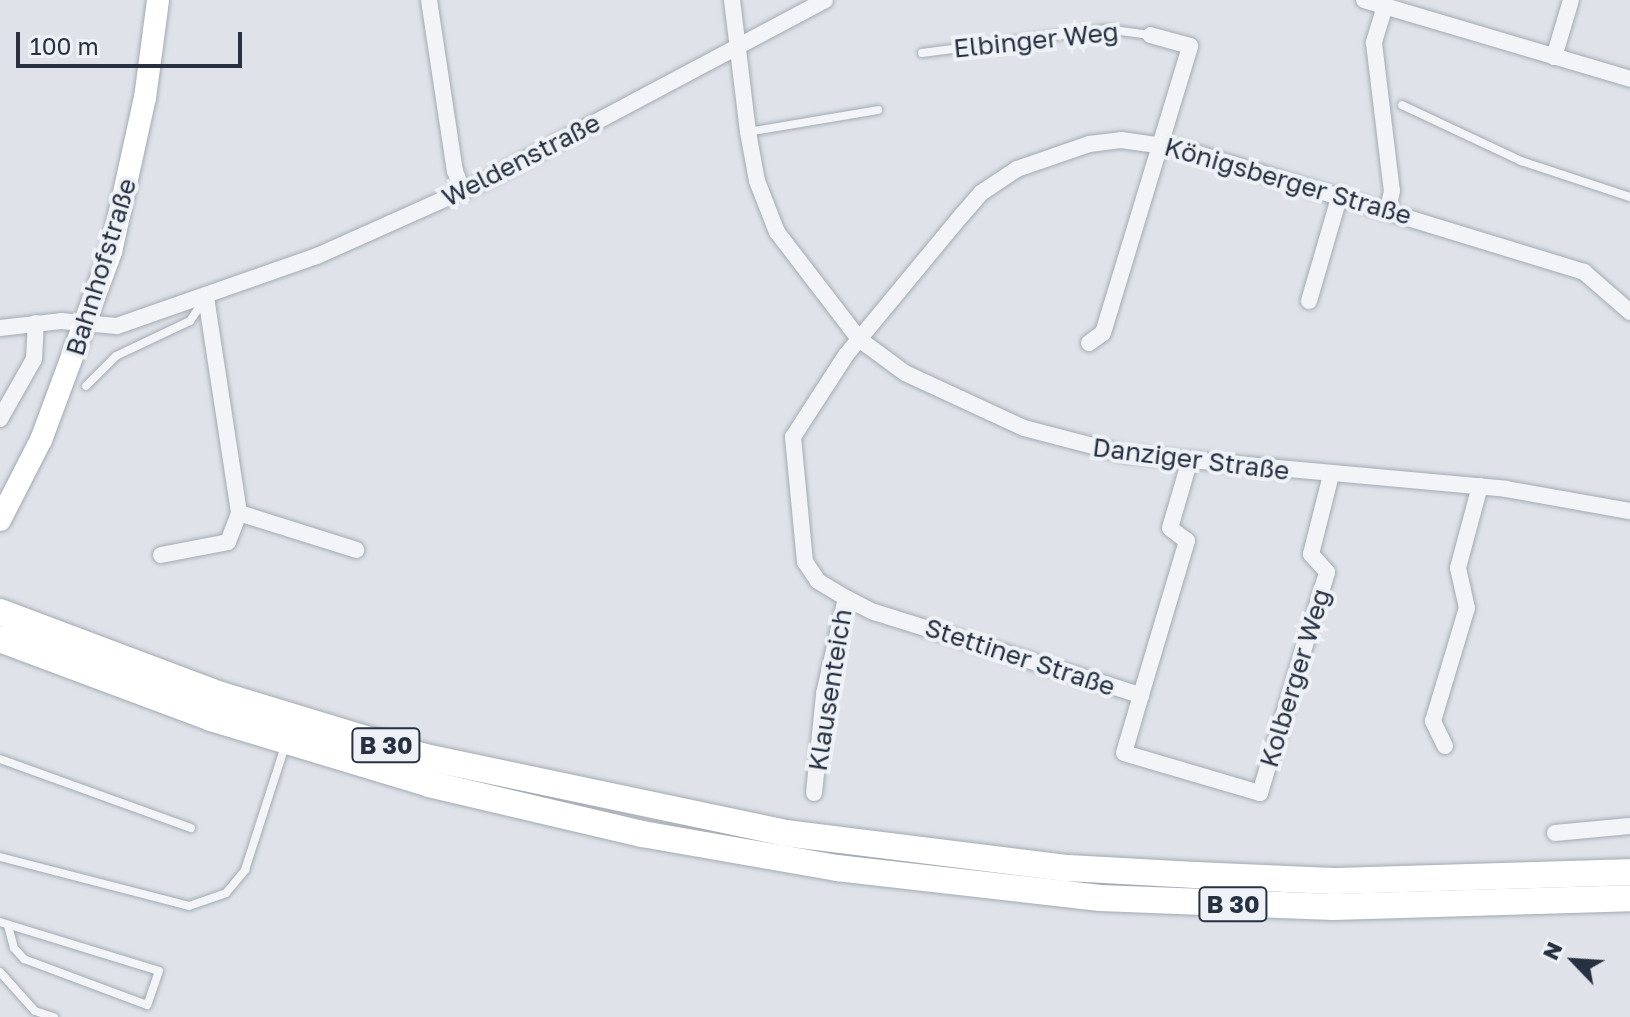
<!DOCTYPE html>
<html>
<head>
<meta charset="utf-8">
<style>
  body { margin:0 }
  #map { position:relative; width:1630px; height:1017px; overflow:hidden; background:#dfe3e9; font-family:"Golos Text",sans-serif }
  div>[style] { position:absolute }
  .roads { filter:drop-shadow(0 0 2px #a4aab3) drop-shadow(0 0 2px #a4aab3) }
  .service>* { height:8px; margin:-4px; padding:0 4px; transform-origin:4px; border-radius:4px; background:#f2f4f7 }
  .minor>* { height:16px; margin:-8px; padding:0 8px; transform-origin:8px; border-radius:8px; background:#f2f4f7 }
  .secondary>* { height:22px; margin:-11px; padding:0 11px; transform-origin:11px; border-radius:11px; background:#fff }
  .trunk>* { height:26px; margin:-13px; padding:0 13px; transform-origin:13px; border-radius:13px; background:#fff }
  span { translate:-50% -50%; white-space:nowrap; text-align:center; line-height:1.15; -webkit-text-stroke:8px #eef2f7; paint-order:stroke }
  .shield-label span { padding:2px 6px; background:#eef2f7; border:2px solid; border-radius:6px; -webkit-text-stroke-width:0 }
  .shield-label { font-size:24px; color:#273141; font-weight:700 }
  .street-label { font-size:26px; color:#273141 }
  .north { position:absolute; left:1534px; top:921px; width:80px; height:80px; -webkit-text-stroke:6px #eef2f7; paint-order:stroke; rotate:295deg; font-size:22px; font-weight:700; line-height:32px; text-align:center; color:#273141 }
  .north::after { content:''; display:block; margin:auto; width:28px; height:36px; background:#273141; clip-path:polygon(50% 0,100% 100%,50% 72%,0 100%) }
  .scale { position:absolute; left:16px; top:32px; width:226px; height:36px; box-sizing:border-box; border:4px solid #273141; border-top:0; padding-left:10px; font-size:24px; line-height:28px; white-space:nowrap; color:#273141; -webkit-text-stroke:6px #eef2f7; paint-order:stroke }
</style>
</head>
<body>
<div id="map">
  <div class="roads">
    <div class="service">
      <i style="left:922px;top:53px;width:186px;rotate:-7.4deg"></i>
      <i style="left:1106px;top:29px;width:44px;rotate:7.8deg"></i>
      <i style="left:1402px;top:105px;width:132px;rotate:25.2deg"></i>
      <i style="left:1521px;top:161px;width:115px;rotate:18.3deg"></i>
      <i style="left:748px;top:132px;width:132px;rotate:-9.6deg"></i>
      <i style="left:86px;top:386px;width:42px;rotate:-45deg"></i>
      <i style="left:116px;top:356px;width:82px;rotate:-25.3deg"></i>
      <i style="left:190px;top:321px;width:25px;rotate:-56deg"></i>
      <i style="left:0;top:759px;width:203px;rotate:19.9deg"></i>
      <i style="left:0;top:857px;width:195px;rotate:14.5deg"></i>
      <i style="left:189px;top:906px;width:39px;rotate:-19deg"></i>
      <i style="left:226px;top:893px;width:30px;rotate:-50deg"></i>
      <i style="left:245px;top:870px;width:130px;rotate:-72.1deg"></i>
      <i style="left:0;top:922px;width:166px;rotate:17.1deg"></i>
      <i style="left:159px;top:971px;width:36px;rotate:109deg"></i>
      <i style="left:147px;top:1005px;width:131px;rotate:-159.5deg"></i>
      <i style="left:24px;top:959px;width:15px;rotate:-132deg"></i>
      <i style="left:14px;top:948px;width:23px;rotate:-105deg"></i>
      <i style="left:0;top:972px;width:52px;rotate:48.1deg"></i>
      <i style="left:35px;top:1011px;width:20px;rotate:18deg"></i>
    </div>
    <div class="minor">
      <i style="left:429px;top:0;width:173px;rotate:81.4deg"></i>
      <i style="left:455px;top:171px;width:22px;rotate:69deg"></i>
      <i style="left:732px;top:0;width:133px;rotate:83.1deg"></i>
      <i style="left:748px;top:132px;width:50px;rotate:79.6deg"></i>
      <i style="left:757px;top:181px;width:55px;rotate:68.6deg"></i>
      <i style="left:777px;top:232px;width:135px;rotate:52.5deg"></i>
      <i style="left:859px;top:339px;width:57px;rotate:36.5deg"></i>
      <i style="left:905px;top:373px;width:131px;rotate:24.8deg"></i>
      <i style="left:1024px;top:428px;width:103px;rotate:14.6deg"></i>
      <i style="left:1124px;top:454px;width:384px;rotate:5.2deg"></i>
      <i style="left:1506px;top:489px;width:126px;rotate:10.1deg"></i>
      <i style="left:1364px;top:0;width:277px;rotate:16.5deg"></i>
      <i style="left:1385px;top:6px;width:39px;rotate:107deg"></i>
      <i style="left:1374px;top:43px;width:149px;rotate:83.1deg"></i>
      <i style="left:1392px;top:191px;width:18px;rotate:103deg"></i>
      <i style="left:1554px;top:57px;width:59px;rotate:-73.4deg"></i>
      <i style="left:206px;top:297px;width:219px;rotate:81.3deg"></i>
      <i style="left:239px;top:513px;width:123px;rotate:17.5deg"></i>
      <i style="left:1309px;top:301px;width:111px;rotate:-73.8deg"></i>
      <i style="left:0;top:328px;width:61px;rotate:-6.5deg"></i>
      <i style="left:61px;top:321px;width:56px;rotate:5.1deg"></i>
      <i style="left:117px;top:326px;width:212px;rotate:-19.3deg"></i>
      <i style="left:317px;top:256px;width:184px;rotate:-24.1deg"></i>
      <i style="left:485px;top:181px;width:385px;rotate:-28deg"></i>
      <i style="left:1089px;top:343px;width:17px;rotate:-36deg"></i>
      <i style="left:1103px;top:333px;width:300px;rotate:-73.1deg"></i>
      <i style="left:1190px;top:46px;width:41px;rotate:-164.6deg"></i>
      <i style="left:0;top:419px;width:69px;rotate:-60.5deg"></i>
      <i style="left:34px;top:359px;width:36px;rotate:-87deg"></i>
      <i style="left:161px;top:555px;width:68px;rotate:-11deg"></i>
      <i style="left:228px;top:542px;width:31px;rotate:-69deg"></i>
      <i style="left:846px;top:598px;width:31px;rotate:27deg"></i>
      <i style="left:874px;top:612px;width:280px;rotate:17.3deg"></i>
      <i style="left:1141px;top:695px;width:60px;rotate:106.3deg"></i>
      <i style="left:1124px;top:753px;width:142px;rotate:16.4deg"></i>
      <i style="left:1260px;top:793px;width:231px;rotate:-73.1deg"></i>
      <i style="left:1327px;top:572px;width:24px;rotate:-132deg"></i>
      <i style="left:1311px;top:554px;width:81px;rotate:-75.8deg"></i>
      <i style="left:1141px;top:695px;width:161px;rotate:-73.4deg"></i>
      <i style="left:1187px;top:541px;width:21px;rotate:-143deg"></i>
      <i style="left:1170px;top:528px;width:68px;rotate:-73.7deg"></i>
      <i style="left:1445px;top:746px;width:28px;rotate:-116deg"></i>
      <i style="left:1433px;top:721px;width:118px;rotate:-73.3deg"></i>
      <i style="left:1467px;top:608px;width:41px;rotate:-102.7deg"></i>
      <i style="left:1458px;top:568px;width:85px;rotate:-75deg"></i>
      <i style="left:814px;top:793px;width:100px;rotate:-84.2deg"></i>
      <i style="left:824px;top:694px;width:98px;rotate:-77.1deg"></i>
      <i style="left:846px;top:598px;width:33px;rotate:-149deg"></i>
      <i style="left:818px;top:581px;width:23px;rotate:-124deg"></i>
      <i style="left:805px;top:562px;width:126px;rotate:-95.5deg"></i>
      <i style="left:793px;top:437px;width:98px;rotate:-57.1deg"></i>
      <i style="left:846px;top:355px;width:182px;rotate:-50.4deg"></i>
      <i style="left:962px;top:215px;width:29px;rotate:-49deg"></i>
      <i style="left:981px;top:193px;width:43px;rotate:-33.7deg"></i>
      <i style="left:1017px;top:169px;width:76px;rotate:-19.1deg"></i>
      <i style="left:1089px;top:144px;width:32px;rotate:-7deg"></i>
      <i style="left:1121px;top:140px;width:59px;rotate:7.9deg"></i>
      <i style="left:1179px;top:148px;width:424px;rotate:17deg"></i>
      <i style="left:1584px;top:272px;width:61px;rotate:41deg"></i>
      <i style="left:1555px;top:833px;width:75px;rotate:-5.3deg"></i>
    </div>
    <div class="secondary">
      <i style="left:0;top:520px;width:90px;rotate:-62.9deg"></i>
      <i style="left:41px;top:440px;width:201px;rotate:-69.6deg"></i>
      <i style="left:111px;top:252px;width:158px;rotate:-77.6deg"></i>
      <i style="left:145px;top:98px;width:99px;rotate:-82.4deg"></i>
    </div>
    <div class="trunk">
      <i style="left:0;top:612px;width:236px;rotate:20.6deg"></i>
      <i style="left:221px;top:695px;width:213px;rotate:16.9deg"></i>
      <i style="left:425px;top:757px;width:368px;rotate:11.9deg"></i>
      <i style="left:785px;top:833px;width:285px;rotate:7.1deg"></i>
      <i style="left:1068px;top:868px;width:127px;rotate:3.2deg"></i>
      <i style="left:1195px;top:875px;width:138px;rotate:2.5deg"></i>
      <i style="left:1333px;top:881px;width:297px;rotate:-1.7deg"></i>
      <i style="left:0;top:639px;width:225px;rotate:20.5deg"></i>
      <i style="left:211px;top:718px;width:228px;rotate:16.8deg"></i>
      <i style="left:429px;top:784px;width:219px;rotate:13.2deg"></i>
      <i style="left:642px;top:834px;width:198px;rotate:9.9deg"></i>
      <i style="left:837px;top:868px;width:265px;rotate:6.5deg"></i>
      <i style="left:1100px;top:898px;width:233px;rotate:2.2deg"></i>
      <i style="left:1333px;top:907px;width:297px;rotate:-1.7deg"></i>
    </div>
  </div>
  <div class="shield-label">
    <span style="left:386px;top:745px">B 30</span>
    <span style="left:1233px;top:904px">B 30</span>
  </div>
  <div class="street-label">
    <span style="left:1036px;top:40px;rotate:-6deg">Elbinger Weg</span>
    <span style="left:521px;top:160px;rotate:-27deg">Weldenstraße</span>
    <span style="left:1288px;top:181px;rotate:16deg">Königsberger Straße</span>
    <span style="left:101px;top:267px;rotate:-73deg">Bahnhofstraße</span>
    <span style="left:1191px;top:459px;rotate:7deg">Danziger Straße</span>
    <span style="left:1020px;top:657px;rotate:18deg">Stettiner Straße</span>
    <span style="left:1295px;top:678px;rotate:-73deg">Kolberger Weg</span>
    <span style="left:830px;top:690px;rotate:-81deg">Klausenteich</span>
  </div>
  <div class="north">N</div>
  <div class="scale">100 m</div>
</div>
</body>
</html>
